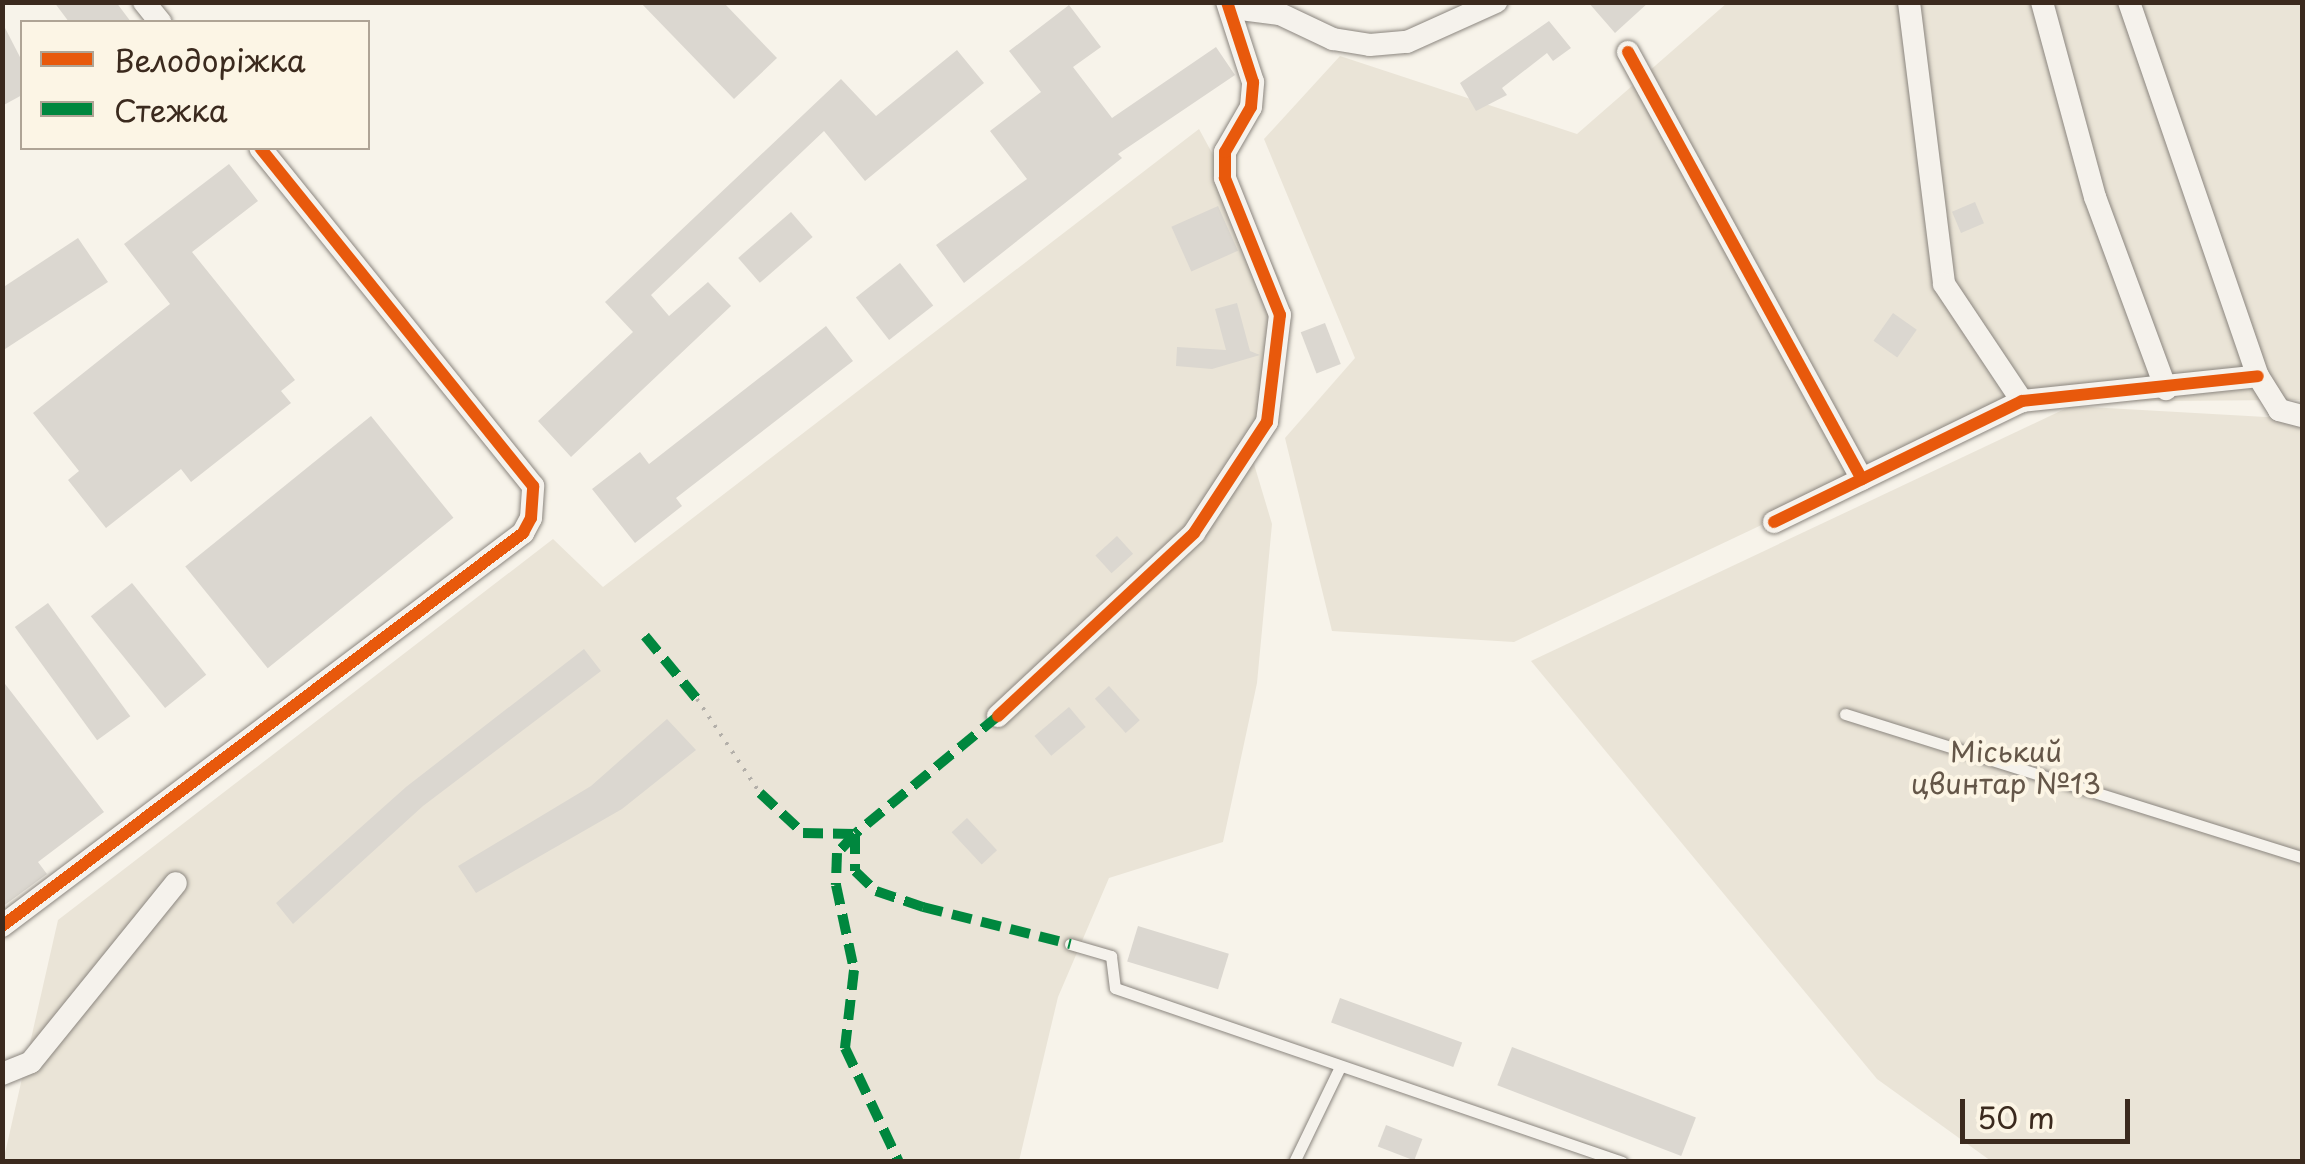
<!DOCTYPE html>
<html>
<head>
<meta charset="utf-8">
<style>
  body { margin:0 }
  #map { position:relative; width:2305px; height:1164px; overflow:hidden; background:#f7f3ea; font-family:"Playpen Sans",sans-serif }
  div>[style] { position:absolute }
  .green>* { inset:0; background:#eae4d7 }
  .building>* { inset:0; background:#dbd7d0; transform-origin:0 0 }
  .path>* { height:4px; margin-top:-2px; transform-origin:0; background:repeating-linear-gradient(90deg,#b3afa9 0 2.5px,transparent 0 10.5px) }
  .roads { filter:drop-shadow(0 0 2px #8b867f) drop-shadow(0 0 2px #8b867f) }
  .lane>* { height:11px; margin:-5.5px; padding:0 5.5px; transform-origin:5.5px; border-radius:5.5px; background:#f5f2ec }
  .street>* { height:22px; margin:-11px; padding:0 11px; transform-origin:11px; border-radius:11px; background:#f5f2ec }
  .quiet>* { height:10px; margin-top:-5px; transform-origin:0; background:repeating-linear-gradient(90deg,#00873e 0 20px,transparent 0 30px) }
  .cycleway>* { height:12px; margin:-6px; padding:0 6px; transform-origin:6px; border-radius:6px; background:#e8590c }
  span { translate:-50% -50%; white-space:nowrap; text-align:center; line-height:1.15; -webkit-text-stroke:8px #fcf5e5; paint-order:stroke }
  .park-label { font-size:28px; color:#645648 }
  .frame { position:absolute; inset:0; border:5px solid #3b2a1e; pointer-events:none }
  .legend { position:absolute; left:20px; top:20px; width:350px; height:130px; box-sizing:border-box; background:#fcf5e5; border:2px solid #afa495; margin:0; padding:12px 18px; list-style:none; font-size:30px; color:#3b2a1e }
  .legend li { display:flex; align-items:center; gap:20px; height:50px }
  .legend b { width:50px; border:2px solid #afa495 }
  .scale { position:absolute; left:1960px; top:1099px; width:170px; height:45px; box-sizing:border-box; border:5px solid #3b2a1e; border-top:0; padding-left:12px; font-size:30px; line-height:35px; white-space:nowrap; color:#3b2a1e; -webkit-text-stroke:8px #fcf5e5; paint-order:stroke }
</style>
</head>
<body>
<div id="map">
  <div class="green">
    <i style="clip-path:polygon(1727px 3px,2302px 3px,2302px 400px,2022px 402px,1514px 642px,1332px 631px,1285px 438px,1355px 358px,1264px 139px,1340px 56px,1577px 134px)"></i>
    <i style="clip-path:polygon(1199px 129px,1280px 278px,1254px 464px,1272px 524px,1257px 683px,1223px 842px,1109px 878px,1058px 997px,1019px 1161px,3px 1162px,58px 920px,553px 539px,603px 587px)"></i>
    <i style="clip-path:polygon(2071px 406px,2302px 419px,2302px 1161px,1991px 1161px,1877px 1079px,1531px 661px)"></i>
  </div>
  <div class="building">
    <i style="clip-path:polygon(54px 2px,116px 2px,131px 22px,69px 22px)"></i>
    <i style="clip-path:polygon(640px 2px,723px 2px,777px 58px,734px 99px)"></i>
    <i style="clip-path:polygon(1588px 2px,1649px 2px,1615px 33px)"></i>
    <i style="clip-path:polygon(1069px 5px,1101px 47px,1073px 67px,1112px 118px,1216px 47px,1235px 75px,1118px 154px,1122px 158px,964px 283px,936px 245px,1027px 179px,990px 131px,1041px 92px,1009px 51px)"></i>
    <i style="clip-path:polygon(1549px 21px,1571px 48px,1553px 61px,1547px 53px,1502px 88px,1507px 95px,1476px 111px,1460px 83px)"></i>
    <i style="clip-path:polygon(2px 22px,22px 61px,22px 95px,2px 106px)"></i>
    <i style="clip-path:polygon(957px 50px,984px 83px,865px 181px,824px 131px,651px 295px,669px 316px,708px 282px,731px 306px,571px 457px,538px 421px,633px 332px,605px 302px,841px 79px,876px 116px)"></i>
    <i style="clip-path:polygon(229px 164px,258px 201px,192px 252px,295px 380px,281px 391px,291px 403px,191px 482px,181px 469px,106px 528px,68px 480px,79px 471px,33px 413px,170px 304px,124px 244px)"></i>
    <i style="left:1975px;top:202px;width:23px;height:25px;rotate:67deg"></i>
    <i style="left:1218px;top:206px;width:49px;height:51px;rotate:66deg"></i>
    <i style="left:791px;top:212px;width:33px;height:70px;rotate:49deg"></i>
    <i style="clip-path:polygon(78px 238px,108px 282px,2px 351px,2px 288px)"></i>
    <i style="left:900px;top:263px;width:54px;height:56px;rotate:52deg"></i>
    <i style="clip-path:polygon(1237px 303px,1250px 351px,1260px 355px,1212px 369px,1176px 366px,1177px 347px,1226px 350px,1215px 309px)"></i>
    <i style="left:1893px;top:313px;width:29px;height:34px;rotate:35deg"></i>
    <i style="left:1325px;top:323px;width:44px;height:26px;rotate:69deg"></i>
    <i style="clip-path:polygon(826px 326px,853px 361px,676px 498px,682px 506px,635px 543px,592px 489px,640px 452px,649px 464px)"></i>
    <i style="left:371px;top:416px;width:131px;height:239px;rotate:51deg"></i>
    <i style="left:1117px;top:536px;width:24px;height:29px;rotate:48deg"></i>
    <i style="left:132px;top:583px;width:118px;height:53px;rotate:51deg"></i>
    <i style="left:48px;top:603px;width:140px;height:41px;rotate:54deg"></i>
    <i style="clip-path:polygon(584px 649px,601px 671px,423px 806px,293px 924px,276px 903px,406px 787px)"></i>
    <i style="clip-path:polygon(2px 680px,104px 812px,38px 862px,47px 874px,2px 907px)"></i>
    <i style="left:1109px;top:686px;width:46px;height:19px;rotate:48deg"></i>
    <i style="left:1069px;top:707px;width:26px;height:45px;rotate:50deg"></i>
    <i style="clip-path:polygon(667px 719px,696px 750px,622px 809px,476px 893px,458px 866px,591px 786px)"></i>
    <i style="left:967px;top:818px;width:44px;height:21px;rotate:47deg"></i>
    <i style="left:1138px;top:926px;width:95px;height:37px;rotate:17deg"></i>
    <i style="left:1340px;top:998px;width:130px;height:26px;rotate:20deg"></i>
    <i style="left:1512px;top:1047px;width:197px;height:41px;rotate:21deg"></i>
    <i style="left:1386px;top:1125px;width:39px;height:23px;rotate:21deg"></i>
  </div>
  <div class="path">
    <i style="left:697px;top:699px;width:113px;rotate:56.2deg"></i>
  </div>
  <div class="roads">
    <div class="lane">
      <i style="left:1845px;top:714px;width:479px;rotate:17.4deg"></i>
      <i style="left:1070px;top:944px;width:43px;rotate:16.3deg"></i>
      <i style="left:1111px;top:956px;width:32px;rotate:83deg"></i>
      <i style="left:1115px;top:988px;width:536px;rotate:18.94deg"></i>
      <i style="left:1294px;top:1162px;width:103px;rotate:-64.2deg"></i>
    </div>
    <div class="street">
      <i style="left:144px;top:2px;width:26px;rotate:51deg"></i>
      <i style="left:1909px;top:2px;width:284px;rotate:82.9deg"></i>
      <i style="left:1944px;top:284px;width:141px;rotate:56.3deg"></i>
      <i style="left:2042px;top:2px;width:202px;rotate:74.8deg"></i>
      <i style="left:2095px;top:197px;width:205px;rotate:69.7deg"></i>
      <i style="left:2129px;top:2px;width:396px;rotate:71deg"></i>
      <i style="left:2258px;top:376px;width:40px;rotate:58deg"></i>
      <i style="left:2279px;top:410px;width:24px;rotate:15deg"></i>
      <i style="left:1233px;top:8px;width:47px;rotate:7.3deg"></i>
      <i style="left:1280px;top:14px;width:59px;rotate:25.3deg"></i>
      <i style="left:1333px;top:39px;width:37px;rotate:9deg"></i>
      <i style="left:1370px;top:45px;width:37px;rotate:-5deg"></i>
      <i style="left:1407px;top:42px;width:98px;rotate:-24.2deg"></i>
      <i style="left:1628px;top:52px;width:487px;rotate:61.3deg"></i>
      <i style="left:1774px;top:522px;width:276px;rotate:-26deg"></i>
      <i style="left:2022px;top:401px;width:237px;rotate:-6deg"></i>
      <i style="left:998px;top:716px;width:268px;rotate:-43deg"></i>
      <i style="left:1194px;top:533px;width:133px;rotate:-56.7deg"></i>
      <i style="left:1267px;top:422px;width:108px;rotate:-83.1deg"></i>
      <i style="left:1280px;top:315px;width:148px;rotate:-111.9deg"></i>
      <i style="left:1225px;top:178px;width:26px;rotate:-90deg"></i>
      <i style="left:1225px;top:152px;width:52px;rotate:-60deg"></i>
      <i style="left:1251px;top:107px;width:25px;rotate:-85deg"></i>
      <i style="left:1253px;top:82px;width:84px;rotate:-108deg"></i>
      <i style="left:2px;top:926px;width:653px;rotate:-37.03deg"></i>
      <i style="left:523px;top:533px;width:17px;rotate:-62deg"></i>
      <i style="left:531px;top:518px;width:32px;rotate:-86deg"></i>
      <i style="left:533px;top:486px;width:434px;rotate:-128.9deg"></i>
      <i style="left:2px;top:1074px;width:31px;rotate:-22deg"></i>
      <i style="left:31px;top:1062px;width:230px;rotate:-51deg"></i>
    </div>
  </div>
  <div class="quiet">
    <i style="left:645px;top:636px;width:82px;rotate:50.5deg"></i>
    <i style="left:998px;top:716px;width:185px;rotate:140.5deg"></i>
    <i style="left:855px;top:834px;width:37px;rotate:90deg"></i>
    <i style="left:855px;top:871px;width:29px;rotate:44deg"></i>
    <i style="left:876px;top:891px;width:50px;rotate:18.8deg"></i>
    <i style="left:923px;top:907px;width:152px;rotate:14.1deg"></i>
    <i style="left:760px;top:793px;width:59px;rotate:42.9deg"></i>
    <i style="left:803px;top:833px;width:52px;rotate:1.1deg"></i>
    <i style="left:855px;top:834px;width:26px;rotate:133deg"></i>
    <i style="left:837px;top:853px;width:32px;rotate:92deg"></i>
    <i style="left:836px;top:885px;width:87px;rotate:78deg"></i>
    <i style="left:854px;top:970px;width:79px;rotate:96.6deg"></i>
    <i style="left:845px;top:1048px;width:126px;rotate:64.7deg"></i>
  </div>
  <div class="cycleway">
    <i style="left:1628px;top:52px;width:487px;rotate:61.3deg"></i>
    <i style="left:1774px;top:522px;width:276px;rotate:-26deg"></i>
    <i style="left:2022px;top:401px;width:237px;rotate:-6deg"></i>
    <i style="left:998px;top:716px;width:268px;rotate:-43deg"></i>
    <i style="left:1194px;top:533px;width:133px;rotate:-56.7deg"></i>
    <i style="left:1267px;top:422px;width:108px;rotate:-83.1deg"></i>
    <i style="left:1280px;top:315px;width:148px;rotate:-111.9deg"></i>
    <i style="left:1225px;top:178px;width:26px;rotate:-90deg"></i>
    <i style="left:1225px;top:152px;width:52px;rotate:-60deg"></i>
    <i style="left:1251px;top:107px;width:25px;rotate:-85deg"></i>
    <i style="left:1253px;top:82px;width:84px;rotate:-108deg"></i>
    <i style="left:2px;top:926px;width:653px;rotate:-37.03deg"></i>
    <i style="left:523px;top:533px;width:17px;rotate:-62deg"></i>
    <i style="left:531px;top:518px;width:32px;rotate:-86deg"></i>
    <i style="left:533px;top:486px;width:434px;rotate:-128.9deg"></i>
  </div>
  <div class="park-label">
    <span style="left:2006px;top:767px">Міський<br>цвинтар №13</span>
  </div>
  <div class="frame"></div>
  <ul class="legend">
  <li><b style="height:12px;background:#e8590c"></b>Велодоріжка</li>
  <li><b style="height:12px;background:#00873e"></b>Стежка</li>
  </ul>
  <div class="scale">50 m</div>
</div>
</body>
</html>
